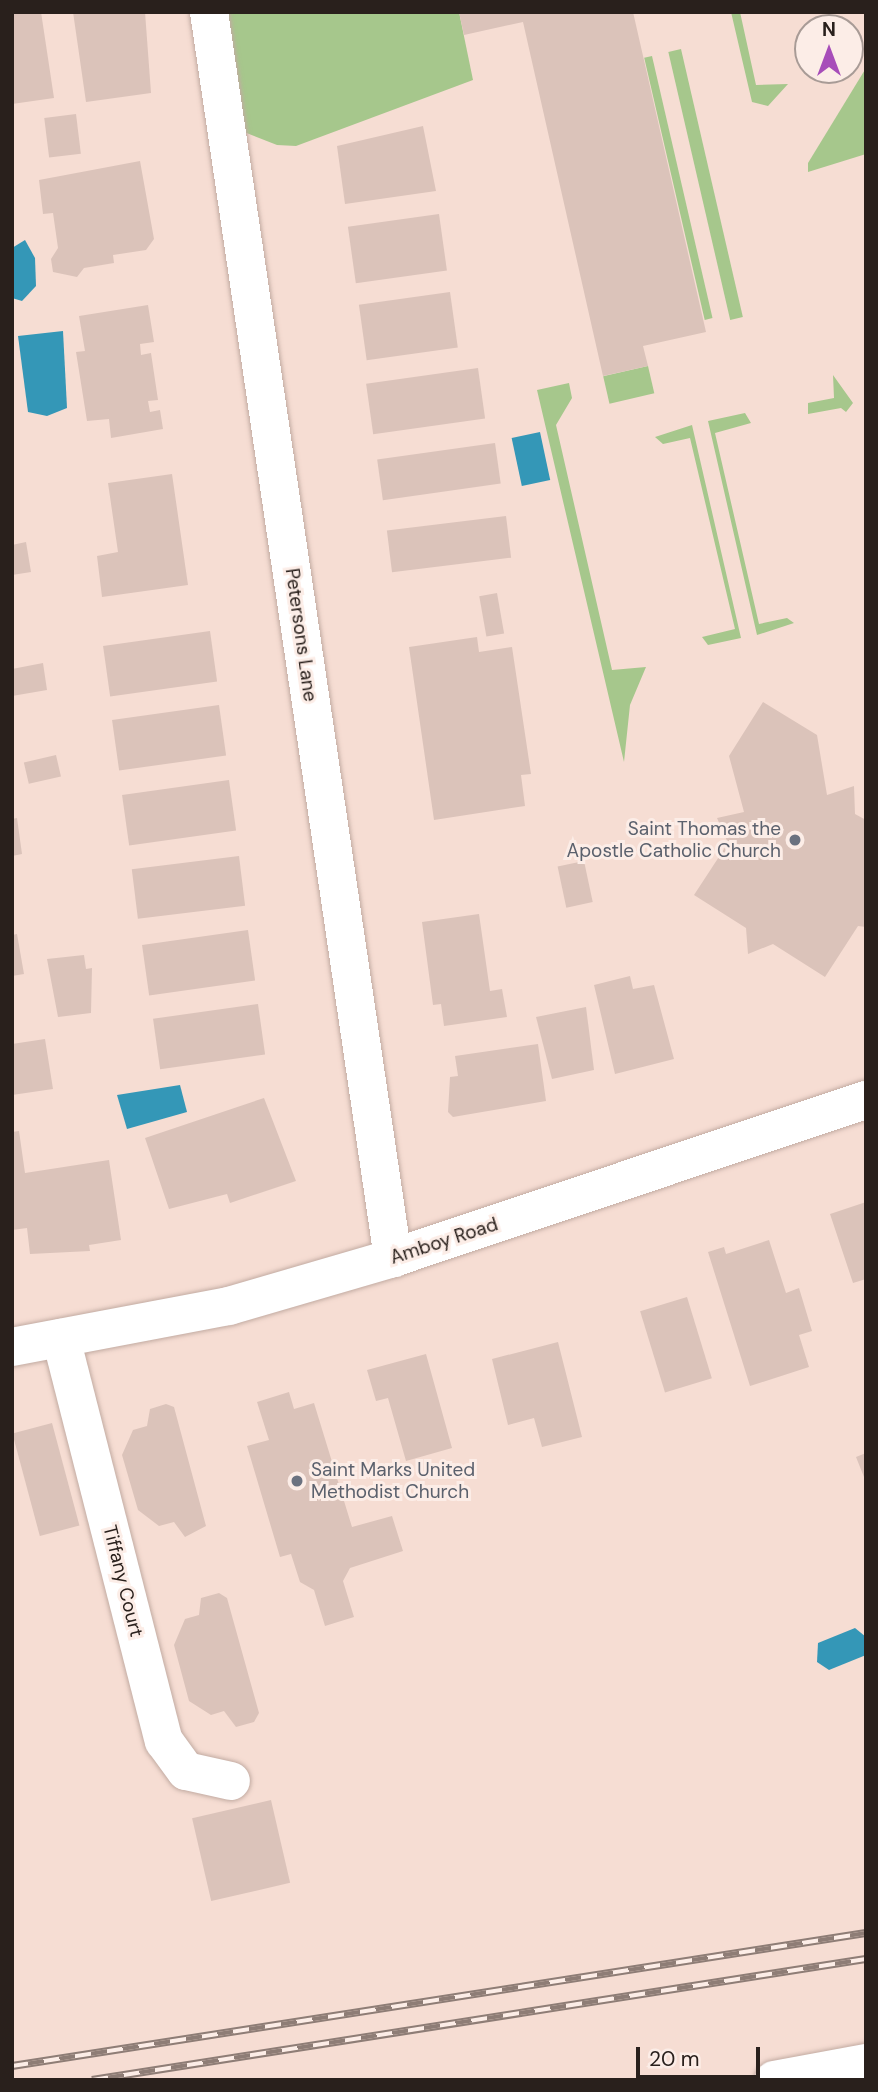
<!DOCTYPE html>
<html>
<head>
<meta charset="utf-8">
<style>
  body { margin:0 }
  #map { position:relative; width:878px; height:2092px; overflow:hidden; background:#f6ddd3; font-family:"DM Sans",sans-serif }
  div>[style] { position:absolute }
  .green>* { inset:0; background:#a6c78c; transform-origin:0 0 }
  .water>* { inset:0; background:#3497b7; transform-origin:0 0 }
  .building>* { inset:0; background:#dbc3ba; transform-origin:0 0 }
  .roads { filter:drop-shadow(0 0 2px #c2aba2) drop-shadow(0 0 2px #c2aba2) }
  .minor>* { height:38px; margin:-19px; padding:0 19px; transform-origin:19px; border-radius:19px; background:#fff }
  .secondary>* { height:38px; margin:-19px; padding:0 19px; transform-origin:19px; border-radius:19px; background:#fff }
  .rail>* { height:8px; margin-top:-4px; transform-origin:0; background:repeating-linear-gradient(90deg,#fcede7 0 16px,#8e7d76 0 32px); box-sizing:border-box; border-block:2px solid #8e7d76 }
  .dots>* { width:19px; height:19px; translate:-50% -50%; box-sizing:border-box; border:4px solid #fcede7; border-radius:50% }
  span { translate:-50% -50%; white-space:nowrap; text-align:center; line-height:1.15; -webkit-text-stroke:6px #fcede7; paint-order:stroke }
  .street-label { font-size:19px; color:#29201c }
  .worship-label { font-size:19px; color:#5b616d }
  .right { translate:-100% -50%; text-align:right }
  .left { translate:0 -50%; text-align:left }
  .frame { position:absolute; inset:0; border:14px solid #29201c; pointer-events:none }
  .north { position:absolute; left:794px; top:14px; width:70px; height:70px; box-sizing:border-box; background:#fcede7; border:2px solid #a89b96; border-radius:50%; rotate:0deg; font-size:19px; font-weight:700; line-height:28px; text-align:center; color:#29201c }
  .north::after { content:''; display:block; margin:auto; width:24px; height:32px; background:#a74db9; clip-path:polygon(50% 0,100% 100%,50% 72%,0 100%) }
  .scale { position:absolute; left:636px; top:2047px; width:124px; height:32px; box-sizing:border-box; border:4px solid #29201c; border-top:0; padding-left:9px; font-size:21px; line-height:24px; white-space:nowrap; color:#29201c; -webkit-text-stroke:5px #fcede7; paint-order:stroke }
</style>
</head>
<body>
<div id="map">
  <div class="green">
    <i style="clip-path:polygon(224px 12px,459px 12px,473px 80px,296px 146px,277px 145px,244px 132px)"></i>
    <i style="clip-path:polygon(731px 12px,740px 12px,756px 85px,788px 84px,768px 106px,752px 102px)"></i>
    <i style="left:681px;top:49px;width:275px;height:13px;rotate:77deg"></i>
    <i style="left:652px;top:56px;width:269px;height:8px;rotate:77deg"></i>
    <i style="clip-path:polygon(866px 68px,866px 154px,808px 172px,808px 163px)"></i>
    <i style="left:648px;top:366px;width:28px;height:46px;rotate:77deg"></i>
    <i style="clip-path:polygon(833px 375px,853px 403px,846px 412px,841px 408px,808px 414px,808px 403px,834px 398px)"></i>
    <i style="clip-path:polygon(569px 383px,572px 398px,556px 425px,612px 670px,646px 667px,630px 705px,624px 762px,537px 390px)"></i>
    <i style="clip-path:polygon(745px 413px,751px 423px,715px 433px,759px 624px,787px 618px,794px 623px,757px 635px,708px 421px)"></i>
    <i style="clip-path:polygon(692px 425px,741px 638px,708px 645px,702px 637px,735px 629px,690px 438px,663px 444px,655px 437px)"></i>
  </div>
  <div class="water">
    <i style="clip-path:polygon(25px 240px,35px 258px,36px 286px,22px 301px,12px 298px,12px 248px)"></i>
    <i style="clip-path:polygon(63px 331px,67px 408px,47px 416px,28px 412px,18px 336px)"></i>
    <i style="left:540px;top:432px;width:49px;height:29px;rotate:78deg"></i>
    <i style="clip-path:polygon(180px 1085px,187px 1112px,127px 1129px,117px 1095px)"></i>
    <i style="clip-path:polygon(855px 1628px,866px 1637px,866px 1655px,829px 1670px,817px 1662px,818px 1643px)"></i>
  </div>
  <div class="building">
    <i style="clip-path:polygon(12px 12px,41px 12px,54px 98px,12px 104px)"></i>
    <i style="clip-path:polygon(73px 12px,145px 12px,151px 93px,86px 102px)"></i>
    <i style="clip-path:polygon(459px 12px,633px 12px,706px 332px,643px 346px,648px 366px,603px 376px,523px 22px,464px 35px)"></i>
    <i style="left:76px;top:114px;width:40px;height:32px;rotate:83deg"></i>
    <i style="clip-path:polygon(423px 126px,436px 191px,345px 204px,337px 146px)"></i>
    <i style="clip-path:polygon(140px 161px,154px 239px,146px 250px,113px 255px,114px 263px,84px 268px,77px 277px,53px 272px,51px 259px,58px 248px,53px 213px,43px 214px,39px 180px)"></i>
    <i style="left:439px;top:214px;width:57px;height:92px;rotate:82deg"></i>
    <i style="left:450px;top:292px;width:56px;height:92px;rotate:82deg"></i>
    <i style="clip-path:polygon(148px 305px,154px 342px,140px 344px,141px 355px,151px 353px,158px 400px,148px 401px,150px 412px,160px 410px,163px 429px,111px 438px,109px 419px,87px 421px,76px 352px,85px 351px,79px 316px)"></i>
    <i style="left:478px;top:368px;width:51px;height:113px;rotate:82deg"></i>
    <i style="left:495px;top:443px;width:41px;height:119px;rotate:82deg"></i>
    <i style="clip-path:polygon(172px 474px,188px 585px,102px 597px,97px 556px,118px 552px,108px 483px)"></i>
    <i style="left:506px;top:516px;width:42px;height:120px;rotate:83deg"></i>
    <i style="clip-path:polygon(26px 542px,31px 572px,12px 575px,12px 545px)"></i>
    <i style="left:497px;top:593px;width:41px;height:18px;rotate:80deg"></i>
    <i style="left:210px;top:631px;width:51px;height:108px;rotate:82deg"></i>
    <i style="clip-path:polygon(477px 637px,479px 652px,512px 647px,531px 774px,521px 775px,525px 806px,434px 820px,409px 647px)"></i>
    <i style="clip-path:polygon(43px 663px,47px 690px,12px 696px,12px 669px)"></i>
    <i style="clip-path:polygon(763px 702px,817px 735px,827px 795px,854px 786px,855px 814px,866px 820px,866px 927px,858px 926px,825px 977px,773px 944px,748px 954px,746px 928px,694px 895px,728px 843px,717px 818px,744px 812px,729px 756px)"></i>
    <i style="left:219px;top:705px;width:51px;height:108px;rotate:82deg"></i>
    <i style="left:56px;top:755px;width:22px;height:33px;rotate:77deg"></i>
    <i style="left:229px;top:780px;width:51px;height:108px;rotate:82deg"></i>
    <i style="clip-path:polygon(17px 818px,22px 854px,12px 856px,12px 819px)"></i>
    <i style="left:239px;top:856px;width:50px;height:108px;rotate:83deg"></i>
    <i style="left:584px;top:861px;width:42px;height:27px;rotate:78deg"></i>
    <i style="clip-path:polygon(479px 914px,490px 991px,502px 989px,507px 1017px,444px 1026px,441px 1004px,433px 1005px,422px 922px)"></i>
    <i style="left:248px;top:930px;width:51px;height:107px;rotate:82deg"></i>
    <i style="clip-path:polygon(17px 934px,24px 974px,12px 976px,12px 935px)"></i>
    <i style="clip-path:polygon(84px 955px,86px 969px,92px 968px,91px 1013px,58px 1017px,47px 959px)"></i>
    <i style="clip-path:polygon(630px 976px,633px 989px,654px 985px,674px 1059px,615px 1074px,594px 985px)"></i>
    <i style="left:258px;top:1004px;width:51px;height:106px;rotate:82deg"></i>
    <i style="clip-path:polygon(586px 1007px,594px 1070px,552px 1079px,536px 1017px)"></i>
    <i style="clip-path:polygon(45px 1039px,53px 1089px,12px 1095px,12px 1044px)"></i>
    <i style="clip-path:polygon(538px 1044px,546px 1101px,453px 1117px,448px 1112px,450px 1077px,458px 1076px,455px 1056px)"></i>
    <i style="clip-path:polygon(264px 1098px,296px 1181px,230px 1203px,227px 1194px,169px 1209px,145px 1138px)"></i>
    <i style="clip-path:polygon(19px 1131px,25px 1173px,109px 1160px,121px 1240px,89px 1245px,90px 1251px,30px 1254px,27px 1228px,12px 1230px,12px 1132px)"></i>
    <i style="clip-path:polygon(866px 1202px,866px 1279px,853px 1283px,830px 1214px)"></i>
    <i style="clip-path:polygon(769px 1240px,786px 1293px,799px 1288px,812px 1331px,799px 1335px,809px 1367px,750px 1386px,708px 1252px,724px 1247px,726px 1254px)"></i>
    <i style="left:687px;top:1297px;width:85px;height:49px;rotate:73deg"></i>
    <i style="clip-path:polygon(558px 1342px,582px 1437px,542px 1447px,534px 1418px,508px 1425px,492px 1359px)"></i>
    <i style="clip-path:polygon(426px 1354px,452px 1448px,406px 1461px,388px 1398px,376px 1401px,367px 1370px)"></i>
    <i style="clip-path:polygon(289px 1392px,294px 1409px,314px 1403px,352px 1527px,392px 1516px,403px 1551px,350px 1568px,343px 1581px,354px 1617px,325px 1626px,314px 1590px,300px 1582px,291px 1554px,280px 1557px,247px 1446px,269px 1440px,257px 1402px)"></i>
    <i style="clip-path:polygon(166px 1404px,174px 1407px,206px 1526px,185px 1537px,174px 1522px,159px 1526px,138px 1510px,122px 1455px,133px 1430px,147px 1426px,150px 1409px)"></i>
    <i style="left:52px;top:1423px;width:106px;height:41px;rotate:75deg"></i>
    <i style="clip-path:polygon(866px 1453px,866px 1482px,856px 1457px)"></i>
    <i style="clip-path:polygon(219px 1593px,227px 1598px,259px 1713px,254px 1722px,236px 1727px,224px 1711px,211px 1715px,189px 1701px,174px 1645px,185px 1619px,199px 1615px,201px 1598px)"></i>
    <i style="left:271px;top:1800px;width:85px;height:81px;rotate:77deg"></i>
  </div>
  <div class="roads">
    <div class="minor">
      <i style="left:209px;top:12px;width:1260px;rotate:81.6deg"></i>
      <i style="left:61px;top:1338px;width:416px;rotate:75.7deg"></i>
      <i style="left:164px;top:1741px;width:37px;rotate:54deg"></i>
      <i style="left:186px;top:1771px;width:46px;rotate:12.5deg"></i>
      <i style="left:774px;top:2080px;width:94px;rotate:-10.5deg"></i>
    </div>
    <div class="secondary">
      <i style="left:12px;top:1347px;width:221px;rotate:-10.7deg"></i>
      <i style="left:229px;top:1306px;width:171px;rotate:-16.3deg"></i>
      <i style="left:393px;top:1258px;width:499px;rotate:-18.5deg"></i>
    </div>
  </div>
  <div class="rail">
    <i style="left:12px;top:2066px;width:864px;rotate:-8.85deg"></i>
    <i style="left:92px;top:2080px;width:783px;rotate:-8.89deg"></i>
  </div>
  <div class="dots">
    <i style="left:795px;top:840px;background:#6b7280"></i>
    <i style="left:297px;top:1481px;background:#6b7280"></i>
  </div>
  <div class="street-label">
    <span style="left:301px;top:635px;rotate:82deg">Petersons Lane</span>
    <span style="left:444px;top:1241px;rotate:-18deg">Amboy Road</span>
    <span style="left:123px;top:1581px;rotate:76deg">Tiffany Court</span>
  </div>
  <div class="worship-label">
    <span class="right" style="left:781px;top:840px">Saint Thomas the<br>Apostle Catholic Church</span>
    <span class="left" style="left:311px;top:1481px">Saint Marks United<br>Methodist Church</span>
  </div>
  <div class="frame"></div>
  <div class="north">N</div>
  <div class="scale">20 m</div>
</div>
</body>
</html>
